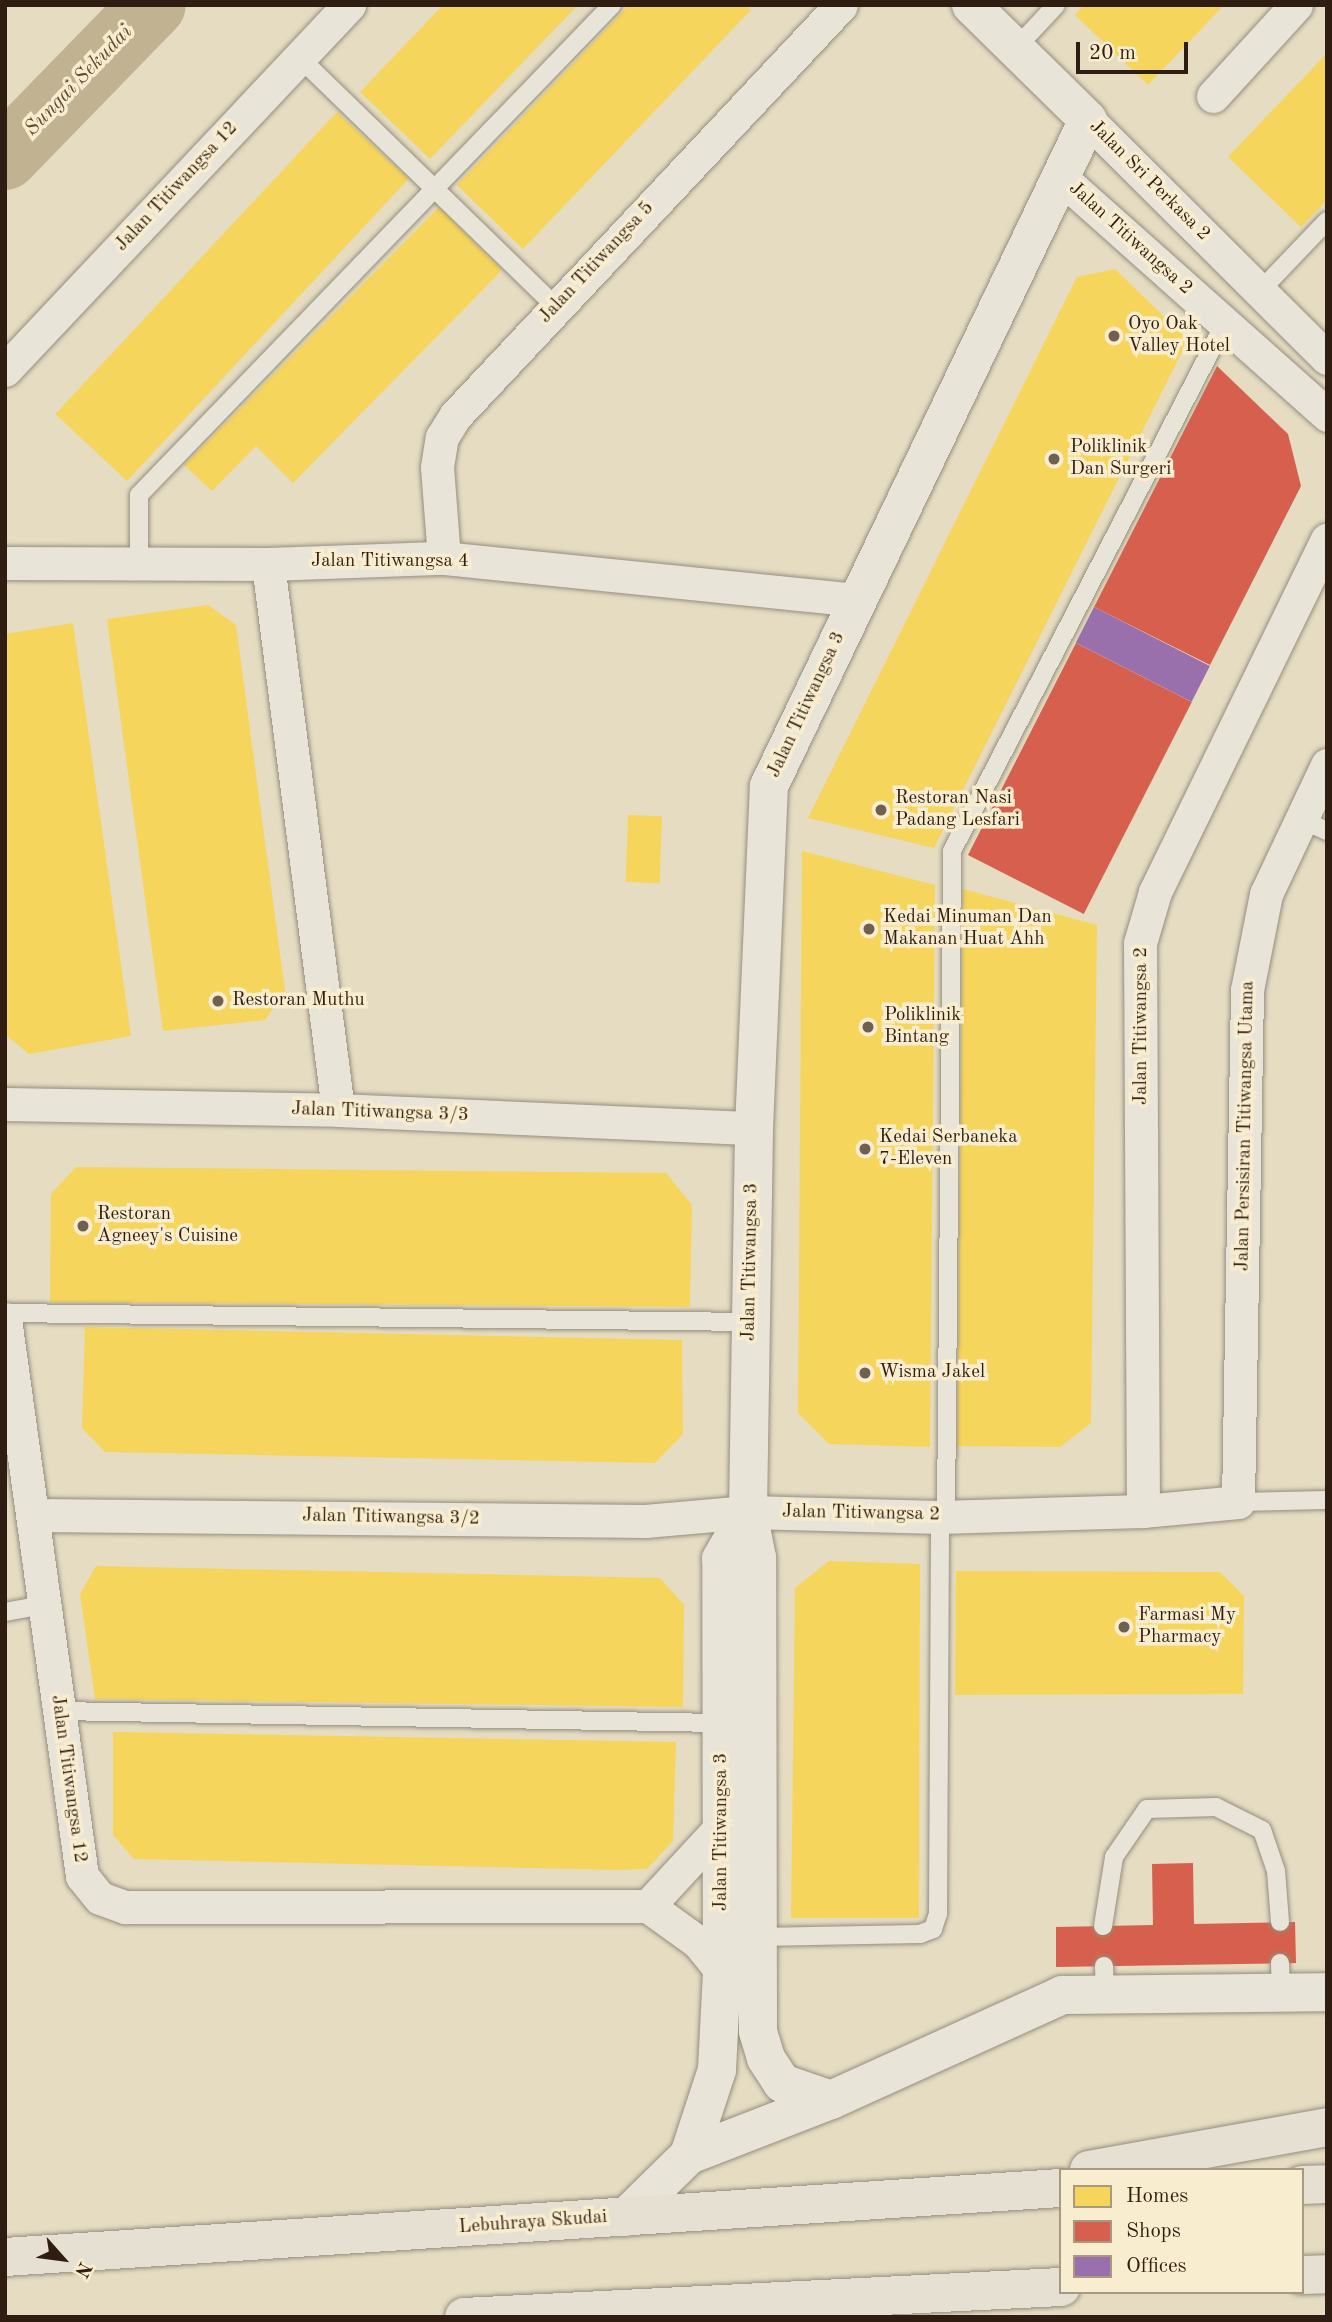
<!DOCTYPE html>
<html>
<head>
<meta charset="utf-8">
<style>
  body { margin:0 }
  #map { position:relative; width:1332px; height:2322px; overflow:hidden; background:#e5dcc2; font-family:"Old Standard TT",serif }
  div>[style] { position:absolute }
  .homes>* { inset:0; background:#f6d55c; transform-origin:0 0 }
  .shops>* { inset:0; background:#d6604d; transform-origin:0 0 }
  .offices>* { inset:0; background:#9970ab; transform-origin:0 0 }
  .river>* { height:66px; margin:-33px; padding:0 33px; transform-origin:33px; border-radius:33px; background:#c1b291 }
  .roads { filter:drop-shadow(0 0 2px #958e7e) drop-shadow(0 0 2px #958e7e) }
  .lane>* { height:18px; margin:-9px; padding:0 9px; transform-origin:9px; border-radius:9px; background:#e9e4d8 }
  .street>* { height:33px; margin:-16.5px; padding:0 16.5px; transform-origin:16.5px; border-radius:16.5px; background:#e9e4d8 }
  .secondary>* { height:38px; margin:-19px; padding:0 19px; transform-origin:19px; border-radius:19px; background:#e9e4d8 }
  .highway>* { height:38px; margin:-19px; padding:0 19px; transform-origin:19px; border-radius:19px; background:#e5e0d1 }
  .dots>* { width:19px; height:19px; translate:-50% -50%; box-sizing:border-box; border:4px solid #f8edce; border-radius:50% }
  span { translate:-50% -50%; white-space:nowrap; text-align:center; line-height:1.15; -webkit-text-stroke:7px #f8edce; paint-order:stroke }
  .street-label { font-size:19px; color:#301d11 }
  .poi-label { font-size:19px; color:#301d11 }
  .left { translate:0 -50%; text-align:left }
  .water-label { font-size:21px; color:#5d4b36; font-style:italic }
  .frame { position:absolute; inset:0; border:7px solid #301d11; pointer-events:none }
  .legend { position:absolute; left:1059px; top:2168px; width:245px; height:126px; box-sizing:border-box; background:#f8edce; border:2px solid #a89a82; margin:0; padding:9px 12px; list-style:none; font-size:21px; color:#301d11 }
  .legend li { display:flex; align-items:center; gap:14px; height:35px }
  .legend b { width:35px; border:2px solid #a89a82 }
  .north { position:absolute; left:28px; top:2224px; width:70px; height:70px; -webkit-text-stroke:5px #f8edce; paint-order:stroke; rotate:118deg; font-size:19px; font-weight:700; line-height:28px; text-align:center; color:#301d11 }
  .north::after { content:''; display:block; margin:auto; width:24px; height:32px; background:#301d11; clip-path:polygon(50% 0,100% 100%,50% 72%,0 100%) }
  .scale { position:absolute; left:1076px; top:42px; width:112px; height:32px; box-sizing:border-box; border:4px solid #301d11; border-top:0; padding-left:9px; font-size:21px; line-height:24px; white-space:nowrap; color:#301d11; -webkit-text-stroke:5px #f8edce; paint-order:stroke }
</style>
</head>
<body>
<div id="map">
  <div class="homes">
    <i style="clip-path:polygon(443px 5px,578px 5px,430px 159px,360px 92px)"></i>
    <i style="clip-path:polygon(629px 5px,747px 5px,751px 10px,523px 249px,457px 185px)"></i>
    <i style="clip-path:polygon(1084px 5px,1224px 5px,1148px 85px,1075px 15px)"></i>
    <i style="clip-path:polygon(1327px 53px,1327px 200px,1301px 227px,1228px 157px)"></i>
    <i style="left:337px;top:112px;width:98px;height:413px;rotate:43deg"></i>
    <i style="clip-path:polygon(439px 207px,502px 270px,293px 483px,256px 446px,212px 491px,184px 465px)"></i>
    <i style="clip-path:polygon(1115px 269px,1188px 340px,934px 848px,808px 818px,1077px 277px)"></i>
    <i style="clip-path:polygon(208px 605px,236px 625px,285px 991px,265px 1020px,163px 1031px,107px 619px)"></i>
    <i style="clip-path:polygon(73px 623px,131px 1036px,29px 1054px,5px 1034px,5px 634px)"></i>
    <i style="left:628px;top:815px;width:34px;height:67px;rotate:2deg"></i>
    <i style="clip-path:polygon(802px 851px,935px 885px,930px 1447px,829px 1444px,798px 1413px)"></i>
    <i style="clip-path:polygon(963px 889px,1097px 925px,1091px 1423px,1060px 1447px,957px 1446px)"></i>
    <i style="clip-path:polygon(76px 1167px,666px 1173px,692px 1205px,690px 1307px,50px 1302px,51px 1194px)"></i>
    <i style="clip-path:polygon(85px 1327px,682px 1340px,683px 1434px,655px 1463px,105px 1452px,82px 1428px)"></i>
    <i style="clip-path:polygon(829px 1561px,920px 1564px,919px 1918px,791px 1918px,795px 1588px)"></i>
    <i style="clip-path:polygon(96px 1566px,660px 1578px,684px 1605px,683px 1707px,95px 1699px,80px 1594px)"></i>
    <i style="clip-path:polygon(956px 1571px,1220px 1572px,1244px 1596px,1243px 1694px,955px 1695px)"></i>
    <i style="clip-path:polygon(113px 1732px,676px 1742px,673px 1841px,647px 1869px,619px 1870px,134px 1859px,113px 1835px)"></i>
  </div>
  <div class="shops">
    <i style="clip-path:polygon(1217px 366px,1288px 434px,1301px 486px,1210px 665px,1094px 607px)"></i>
    <i style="left:1076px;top:643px;width:130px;height:238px;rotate:27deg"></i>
    <i style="clip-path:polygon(1193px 1863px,1194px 1924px,1295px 1922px,1296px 1963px,1056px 1967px,1056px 1927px,1153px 1925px,1152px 1864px)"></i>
  </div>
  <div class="offices">
    <i style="left:1094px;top:607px;width:130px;height:40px;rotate:27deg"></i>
  </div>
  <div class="river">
    <i style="left:5px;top:157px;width:212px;rotate:-45.8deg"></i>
  </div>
  <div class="roads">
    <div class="lane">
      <i style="left:1015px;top:49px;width:60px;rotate:-47deg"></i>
      <i style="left:299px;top:57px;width:359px;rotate:44.2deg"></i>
      <i style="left:1260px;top:291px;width:97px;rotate:-46.3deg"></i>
      <i style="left:139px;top:565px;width:70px;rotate:-90deg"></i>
      <i style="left:139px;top:495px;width:681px;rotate:-46.01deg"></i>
      <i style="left:1301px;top:819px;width:29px;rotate:25deg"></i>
      <i style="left:5px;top:1313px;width:745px;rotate:0.69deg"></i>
      <i style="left:1238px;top:1502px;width:89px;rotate:-1.3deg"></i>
      <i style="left:946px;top:1516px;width:665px;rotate:-89.48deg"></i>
      <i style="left:952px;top:851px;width:594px;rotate:-62.66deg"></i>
      <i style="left:5px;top:1612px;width:44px;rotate:-10.5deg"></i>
      <i style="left:58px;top:1711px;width:663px;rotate:1.04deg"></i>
      <i style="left:1103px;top:1926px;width:70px;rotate:-80.9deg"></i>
      <i style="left:1114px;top:1857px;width:58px;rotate:-55.5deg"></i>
      <i style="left:1147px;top:1809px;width:69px;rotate:-1.7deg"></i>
      <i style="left:1216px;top:1807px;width:51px;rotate:26.6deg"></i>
      <i style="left:1262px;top:1830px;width:43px;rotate:71.1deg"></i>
      <i style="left:1276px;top:1871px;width:51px;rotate:85.5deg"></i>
      <i style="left:758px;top:1937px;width:162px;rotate:-1.1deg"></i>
      <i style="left:920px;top:1934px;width:14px;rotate:-21deg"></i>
      <i style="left:933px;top:1929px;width:16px;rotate:-72deg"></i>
      <i style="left:938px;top:1914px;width:397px;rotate:-89.7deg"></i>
      <i style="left:1280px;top:1963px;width:29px;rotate:88deg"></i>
      <i style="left:1104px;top:1966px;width:28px;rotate:88deg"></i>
    </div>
    <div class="street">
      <i style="left:1213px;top:96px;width:123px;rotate:-47.6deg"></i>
      <i style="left:1088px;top:120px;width:337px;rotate:44.9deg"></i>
      <i style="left:1058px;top:175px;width:361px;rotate:41.7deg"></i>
      <i style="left:5px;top:370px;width:502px;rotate:-46.7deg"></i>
      <i style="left:444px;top:558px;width:91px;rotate:-94.4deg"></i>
      <i style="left:437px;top:467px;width:30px;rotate:-81deg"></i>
      <i style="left:442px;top:437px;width:26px;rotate:-58deg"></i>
      <i style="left:456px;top:415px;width:562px;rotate:-46.8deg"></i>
      <i style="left:5px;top:563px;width:263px;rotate:0.2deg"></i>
      <i style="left:268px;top:564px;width:176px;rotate:-2deg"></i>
      <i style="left:444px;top:558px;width:415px;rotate:5.8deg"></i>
      <i style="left:268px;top:564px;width:550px;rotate:82.69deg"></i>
      <i style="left:5px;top:1104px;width:333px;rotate:1deg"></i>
      <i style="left:338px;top:1110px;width:416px;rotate:2.5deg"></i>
      <i style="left:5px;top:1319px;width:562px;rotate:82.13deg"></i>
      <i style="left:82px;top:1876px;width:28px;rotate:51deg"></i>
      <i style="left:100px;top:1898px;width:27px;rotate:20deg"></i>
      <i style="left:125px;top:1907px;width:523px;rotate:-0.11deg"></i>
      <i style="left:648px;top:1906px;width:62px;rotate:35.8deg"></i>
      <i style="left:698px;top:1942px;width:38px;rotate:51deg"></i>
      <i style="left:1143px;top:1511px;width:568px;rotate:-90.3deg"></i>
      <i style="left:1140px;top:943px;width:53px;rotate:-73.6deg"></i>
      <i style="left:1155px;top:892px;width:392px;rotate:-64deg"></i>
      <i style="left:35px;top:1515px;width:610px;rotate:0.56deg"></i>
      <i style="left:645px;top:1521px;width:103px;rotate:-5deg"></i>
      <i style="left:748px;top:1512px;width:192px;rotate:1.5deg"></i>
      <i style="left:940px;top:1517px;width:203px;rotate:-1.7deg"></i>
      <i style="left:1143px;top:1511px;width:95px;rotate:-5.4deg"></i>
      <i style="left:1238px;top:1502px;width:512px;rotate:-88.99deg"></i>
      <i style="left:1247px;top:990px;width:98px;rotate:-78.8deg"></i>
      <i style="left:1266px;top:894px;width:143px;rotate:-64.7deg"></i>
      <i style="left:648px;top:1906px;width:108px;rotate:-47.3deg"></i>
    </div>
    <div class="secondary">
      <i style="left:831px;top:2100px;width:52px;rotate:-160.9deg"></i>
      <i style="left:782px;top:2083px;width:30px;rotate:-123deg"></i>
      <i style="left:766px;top:2058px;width:28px;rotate:-107deg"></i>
      <i style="left:758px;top:2031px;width:473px;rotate:-90.1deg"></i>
      <i style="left:757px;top:1558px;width:47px;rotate:-101.1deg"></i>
      <i style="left:748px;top:1512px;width:384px;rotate:-89.1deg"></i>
      <i style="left:754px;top:1128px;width:342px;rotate:-87.5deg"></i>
      <i style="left:769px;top:786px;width:738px;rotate:-64.41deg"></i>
      <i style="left:1088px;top:120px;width:164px;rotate:-135.5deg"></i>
      <i style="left:689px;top:2155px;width:89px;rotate:-71.8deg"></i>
      <i style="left:717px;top:2070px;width:98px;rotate:-87.1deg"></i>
      <i style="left:722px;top:1972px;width:413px;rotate:-90.1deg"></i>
      <i style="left:721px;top:1559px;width:54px;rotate:-60.1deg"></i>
      <i style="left:626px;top:2217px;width:88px;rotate:-44.5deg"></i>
      <i style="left:689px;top:2155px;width:152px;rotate:-21.2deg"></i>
      <i style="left:831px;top:2100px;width:254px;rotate:-24.4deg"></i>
      <i style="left:1062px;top:1995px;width:265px;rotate:-0.6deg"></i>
    </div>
    <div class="highway">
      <i style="left:1089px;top:2170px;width:242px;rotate:-10.2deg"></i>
      <i style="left:1302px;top:2185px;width:25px;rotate:-2deg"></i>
      <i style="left:5px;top:2257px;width:1058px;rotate:-3.74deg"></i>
      <i style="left:1302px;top:2275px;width:25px;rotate:-2deg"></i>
      <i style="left:464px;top:2317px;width:598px;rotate:-2.88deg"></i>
    </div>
  </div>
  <div class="dots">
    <i style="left:1114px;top:336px;background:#6f604f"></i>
    <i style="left:1054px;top:459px;background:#6f604f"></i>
    <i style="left:881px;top:810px;background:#6f604f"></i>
    <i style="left:869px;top:929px;background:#6f604f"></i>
    <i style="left:218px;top:1001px;background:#6f604f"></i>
    <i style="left:868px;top:1027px;background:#6f604f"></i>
    <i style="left:865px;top:1149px;background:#6f604f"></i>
    <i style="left:83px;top:1226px;background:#6f604f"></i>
    <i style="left:865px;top:1373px;background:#6f604f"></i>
    <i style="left:1124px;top:1627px;background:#6f604f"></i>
  </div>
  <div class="street-label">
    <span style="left:1149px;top:181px;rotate:45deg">Jalan Sri Perkasa 2</span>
    <span style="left:177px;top:187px;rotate:-47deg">Jalan Titiwangsa 12</span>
    <span style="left:1130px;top:239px;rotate:42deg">Jalan Titiwangsa 2</span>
    <span style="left:597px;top:263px;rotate:-47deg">Jalan Titiwangsa 5</span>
    <span style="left:390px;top:562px">Jalan Titiwangsa 4</span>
    <span style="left:807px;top:705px;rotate:-65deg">Jalan Titiwangsa 3</span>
    <span style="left:1142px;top:1026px;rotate:-90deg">Jalan Titiwangsa 2</span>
    <span style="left:380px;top:1113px;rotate:2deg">Jalan Titiwangsa 3/3</span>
    <span style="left:1246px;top:1126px;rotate:-89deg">Jalan Persisiran Titiwangsa Utama</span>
    <span style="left:751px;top:1262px;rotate:-89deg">Jalan Titiwangsa 3</span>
    <span style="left:861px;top:1514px;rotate:1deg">Jalan Titiwangsa 2</span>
    <span style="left:391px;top:1518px;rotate:1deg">Jalan Titiwangsa 3/2</span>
    <span style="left:68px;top:1779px;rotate:82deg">Jalan Titiwangsa 12</span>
    <span style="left:722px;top:1832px;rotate:-90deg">Jalan Titiwangsa 3</span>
    <span style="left:533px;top:2223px;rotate:-4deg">Lebuhraya Skudai</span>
  </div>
  <div class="poi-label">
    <span class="left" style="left:1128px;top:336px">Oyo Oak<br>Valley Hotel</span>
    <span class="left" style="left:1070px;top:459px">Poliklinik<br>Dan Surgeri</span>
    <span class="left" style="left:895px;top:810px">Restoran Nasi<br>Padang Lesfari</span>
    <span class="left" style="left:883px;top:929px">Kedai Minuman Dan<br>Makanan Huat Ahh</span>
    <span class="left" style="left:232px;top:1001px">Restoran Muthu</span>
    <span class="left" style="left:884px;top:1027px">Poliklinik<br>Bintang</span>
    <span class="left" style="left:879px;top:1149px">Kedai Serbaneka<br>7-Eleven</span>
    <span class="left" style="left:97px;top:1226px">Restoran<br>Agneey's Cuisine</span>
    <span class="left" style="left:879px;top:1373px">Wisma Jakel</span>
    <span class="left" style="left:1138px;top:1627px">Farmasi My<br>Pharmacy</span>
  </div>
  <div class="water-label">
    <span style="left:79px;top:81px;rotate:-46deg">Sungai Sekudai</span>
  </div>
  <div class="frame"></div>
  <ul class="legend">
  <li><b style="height:19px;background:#f6d55c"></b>Homes</li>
  <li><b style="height:19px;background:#d6604d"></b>Shops</li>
  <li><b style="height:19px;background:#9970ab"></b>Offices</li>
  </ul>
  <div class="north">N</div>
  <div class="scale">20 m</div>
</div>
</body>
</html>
